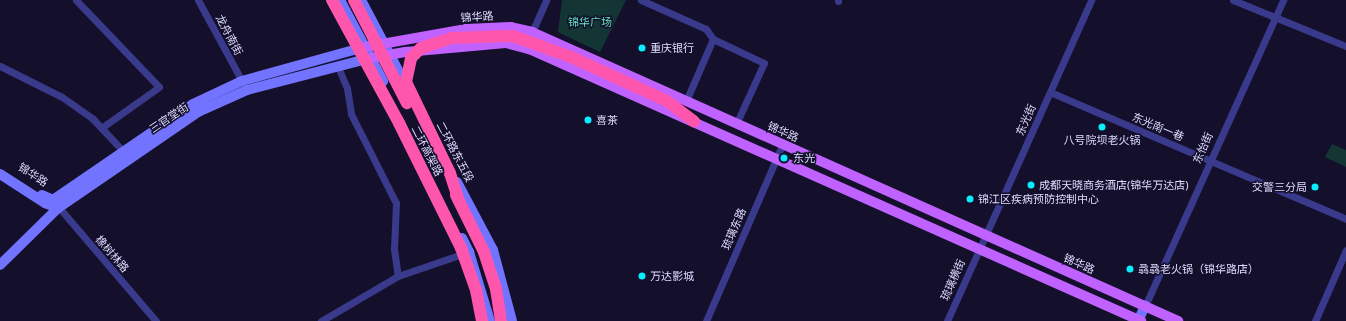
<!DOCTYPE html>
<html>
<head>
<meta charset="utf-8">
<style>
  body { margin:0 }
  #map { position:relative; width:1346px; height:321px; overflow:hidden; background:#14102c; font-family:"Noto Sans","Noto Sans SC",sans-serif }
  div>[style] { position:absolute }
  .green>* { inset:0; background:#133634 }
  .street>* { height:7px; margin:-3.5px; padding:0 3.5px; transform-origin:3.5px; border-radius:3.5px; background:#3a3a8c }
  .secondary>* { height:10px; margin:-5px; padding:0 5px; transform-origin:5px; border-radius:5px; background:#7274ff }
  .primary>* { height:10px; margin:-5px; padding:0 5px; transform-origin:5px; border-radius:5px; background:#bf62ff }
  .highway>* { height:12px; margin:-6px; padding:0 6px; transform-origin:6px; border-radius:6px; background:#ff56ad }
  .highway-bridge>* { height:12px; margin:-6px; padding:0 6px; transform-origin:6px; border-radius:6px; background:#ff56ad }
  .dots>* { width:11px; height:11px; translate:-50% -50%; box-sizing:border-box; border:2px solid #14102c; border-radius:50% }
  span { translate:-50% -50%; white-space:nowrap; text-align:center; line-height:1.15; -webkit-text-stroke:3px #14102c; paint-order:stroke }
  .street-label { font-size:11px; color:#dedbff }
  .park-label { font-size:11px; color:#62e4bf }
  .poi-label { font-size:11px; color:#dedbff }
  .left { translate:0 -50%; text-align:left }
  .right { translate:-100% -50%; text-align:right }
</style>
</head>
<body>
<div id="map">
  <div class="green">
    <i style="clip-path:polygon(562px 0,626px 0,600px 52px,558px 32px)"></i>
    <i style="clip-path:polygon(1332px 144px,1346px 150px,1346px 167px,1325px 157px)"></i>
  </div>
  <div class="street">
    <i style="left:76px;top:0;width:120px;rotate:46.3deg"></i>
    <i style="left:159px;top:87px;width:71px;rotate:144.7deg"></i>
    <i style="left:198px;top:0;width:92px;rotate:61.5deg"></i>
    <i style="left:641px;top:0;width:71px;rotate:24deg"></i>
    <i style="left:706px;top:29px;width:12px;rotate:55deg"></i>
    <i style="left:1233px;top:0;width:122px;rotate:22.2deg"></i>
    <i style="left:838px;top:1px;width:1px;rotate:-90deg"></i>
    <i style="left:532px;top:32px;width:35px;rotate:-66deg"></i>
    <i style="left:0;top:66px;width:69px;rotate:26.6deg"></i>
    <i style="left:62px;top:97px;width:38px;rotate:35deg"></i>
    <i style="left:93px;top:119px;width:44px;rotate:46.8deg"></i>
    <i style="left:338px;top:67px;width:23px;rotate:67deg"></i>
    <i style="left:347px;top:88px;width:26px;rotate:81deg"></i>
    <i style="left:351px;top:114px;width:100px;rotate:63.2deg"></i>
    <i style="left:396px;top:203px;width:46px;rotate:92.5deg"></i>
    <i style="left:394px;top:249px;width:27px;rotate:82deg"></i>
    <i style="left:1050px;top:92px;width:322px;rotate:23.2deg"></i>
    <i style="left:686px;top:101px;width:68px;rotate:-66.5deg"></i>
    <i style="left:713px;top:39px;width:56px;rotate:25.2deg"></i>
    <i style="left:764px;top:63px;width:65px;rotate:114.6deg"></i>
    <i style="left:56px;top:204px;width:154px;rotate:49.5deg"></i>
    <i style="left:1145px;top:306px;width:336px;rotate:-65.7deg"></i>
    <i style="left:321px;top:321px;width:89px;rotate:-30.3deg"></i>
    <i style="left:398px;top:276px;width:71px;rotate:-18.9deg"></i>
    <i style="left:706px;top:321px;width:192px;rotate:-66.6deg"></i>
    <i style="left:947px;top:321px;width:352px;rotate:-65.8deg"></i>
    <i style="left:1315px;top:321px;width:77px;rotate:-66.4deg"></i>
  </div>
  <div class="secondary">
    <i style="left:340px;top:0;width:92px;rotate:62deg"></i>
    <i style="left:361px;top:0;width:101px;rotate:62.2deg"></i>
    <i style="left:0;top:174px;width:54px;rotate:32.8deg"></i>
    <i style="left:45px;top:203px;width:14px;rotate:21deg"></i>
    <i style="left:58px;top:208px;width:170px;rotate:-34.4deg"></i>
    <i style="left:198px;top:112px;width:54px;rotate:-24.2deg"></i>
    <i style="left:247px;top:90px;width:128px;rotate:-14.5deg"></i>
    <i style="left:457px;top:182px;width:77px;rotate:62.1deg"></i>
    <i style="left:493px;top:250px;width:73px;rotate:75deg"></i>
    <i style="left:42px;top:195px;width:12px;rotate:24deg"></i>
    <i style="left:53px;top:200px;width:170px;rotate:-34.4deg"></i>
    <i style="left:193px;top:104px;width:54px;rotate:-25.1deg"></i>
    <i style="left:242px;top:81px;width:128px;rotate:-15.5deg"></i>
    <i style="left:462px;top:238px;width:16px;rotate:63deg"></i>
    <i style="left:469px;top:252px;width:72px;rotate:73.1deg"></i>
    <i style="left:0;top:265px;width:81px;rotate:-44.5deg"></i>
    <i style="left:1138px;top:321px;width:17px;rotate:-65deg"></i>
  </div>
  <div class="primary">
    <i style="left:365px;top:47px;width:103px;rotate:-10.1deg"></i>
    <i style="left:466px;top:29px;width:45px;rotate:-2.5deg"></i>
    <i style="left:511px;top:27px;width:22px;rotate:13deg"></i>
    <i style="left:532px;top:32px;width:708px;rotate:24.1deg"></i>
    <i style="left:371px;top:58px;width:36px;rotate:-10deg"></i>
    <i style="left:406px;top:52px;width:100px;rotate:-5.1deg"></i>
    <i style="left:506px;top:43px;width:24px;rotate:15deg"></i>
    <i style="left:529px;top:49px;width:670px;rotate:23.96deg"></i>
  </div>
  <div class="highway">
    <i style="left:630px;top:84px;width:41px;rotate:24.7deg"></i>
    <i style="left:667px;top:101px;width:34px;rotate:37deg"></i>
  </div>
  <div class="highway-bridge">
    <i style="left:332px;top:0;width:140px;rotate:61.4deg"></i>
    <i style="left:399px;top:123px;width:140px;rotate:63.6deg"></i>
    <i style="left:461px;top:248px;width:45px;rotate:70.3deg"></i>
    <i style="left:476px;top:290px;width:32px;rotate:79deg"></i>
    <i style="left:354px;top:0;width:116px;rotate:62.8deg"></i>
    <i style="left:456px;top:195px;width:64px;rotate:63.8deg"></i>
    <i style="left:484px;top:252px;width:39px;rotate:72deg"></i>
    <i style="left:496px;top:289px;width:32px;rotate:81deg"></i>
    <i style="left:459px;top:201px;width:29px;rotate:-108deg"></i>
    <i style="left:450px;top:173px;width:101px;rotate:-115.8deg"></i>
    <i style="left:406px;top:82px;width:25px;rotate:-78deg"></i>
    <i style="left:411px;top:58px;width:14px;rotate:-45deg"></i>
    <i style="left:421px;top:48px;width:33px;rotate:-18deg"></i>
    <i style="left:452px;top:38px;width:61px;rotate:-1.9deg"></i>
    <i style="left:513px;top:36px;width:62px;rotate:19.9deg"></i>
    <i style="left:571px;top:57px;width:65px;rotate:24.6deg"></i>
  </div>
  <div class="dots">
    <i style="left:642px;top:48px;background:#07efff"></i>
    <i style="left:588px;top:120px;background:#07efff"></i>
    <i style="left:1102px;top:127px;background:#07efff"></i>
    <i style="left:784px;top:158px;background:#07efff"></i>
    <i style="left:1031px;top:185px;background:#07efff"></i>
    <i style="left:1315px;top:187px;background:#07efff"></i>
    <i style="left:970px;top:199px;background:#07efff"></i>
    <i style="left:1130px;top:269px;background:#07efff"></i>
    <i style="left:642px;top:276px;background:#07efff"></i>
  </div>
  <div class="street-label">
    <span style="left:477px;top:17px;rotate:-4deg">锦华路</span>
    <span style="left:229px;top:35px;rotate:62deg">龙舟南街</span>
    <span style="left:169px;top:118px;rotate:-34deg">三官堂街</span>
    <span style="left:1026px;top:120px;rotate:-66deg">东光街</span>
    <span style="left:1158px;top:127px;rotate:23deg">东光南一巷</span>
    <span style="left:783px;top:132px;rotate:24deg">锦华路</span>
    <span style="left:1203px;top:148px;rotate:-66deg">东怡街</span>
    <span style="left:427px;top:151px;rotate:63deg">二环高架路</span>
    <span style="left:455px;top:152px;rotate:62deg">二环路东五段</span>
    <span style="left:33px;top:175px;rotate:33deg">锦华路</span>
    <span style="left:734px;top:229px;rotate:-67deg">琉璃东路</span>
    <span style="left:112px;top:254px;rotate:49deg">橡树林路</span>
    <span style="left:1079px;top:264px;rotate:24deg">锦华路</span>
    <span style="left:953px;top:280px;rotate:-66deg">琉璃横街</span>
  </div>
  <div class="park-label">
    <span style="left:590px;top:22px">锦华广场</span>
  </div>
  <div class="poi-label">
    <span class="left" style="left:650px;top:48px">重庆银行</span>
    <span class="left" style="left:596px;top:120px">喜茶</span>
    <span style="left:1102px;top:140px">八号院坝老火锅</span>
    <span class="left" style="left:793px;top:158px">东光</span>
    <span class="left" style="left:1039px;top:185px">成都天晓商务酒店(锦华万达店)</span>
    <span class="right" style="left:1307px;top:187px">交警三分局</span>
    <span class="left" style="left:978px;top:199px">锦江区疾病预防控制中心</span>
    <span class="left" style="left:1138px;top:269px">骉骉老火锅（锦华路店）</span>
    <span class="left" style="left:650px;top:276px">万达影城</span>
  </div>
</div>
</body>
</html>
